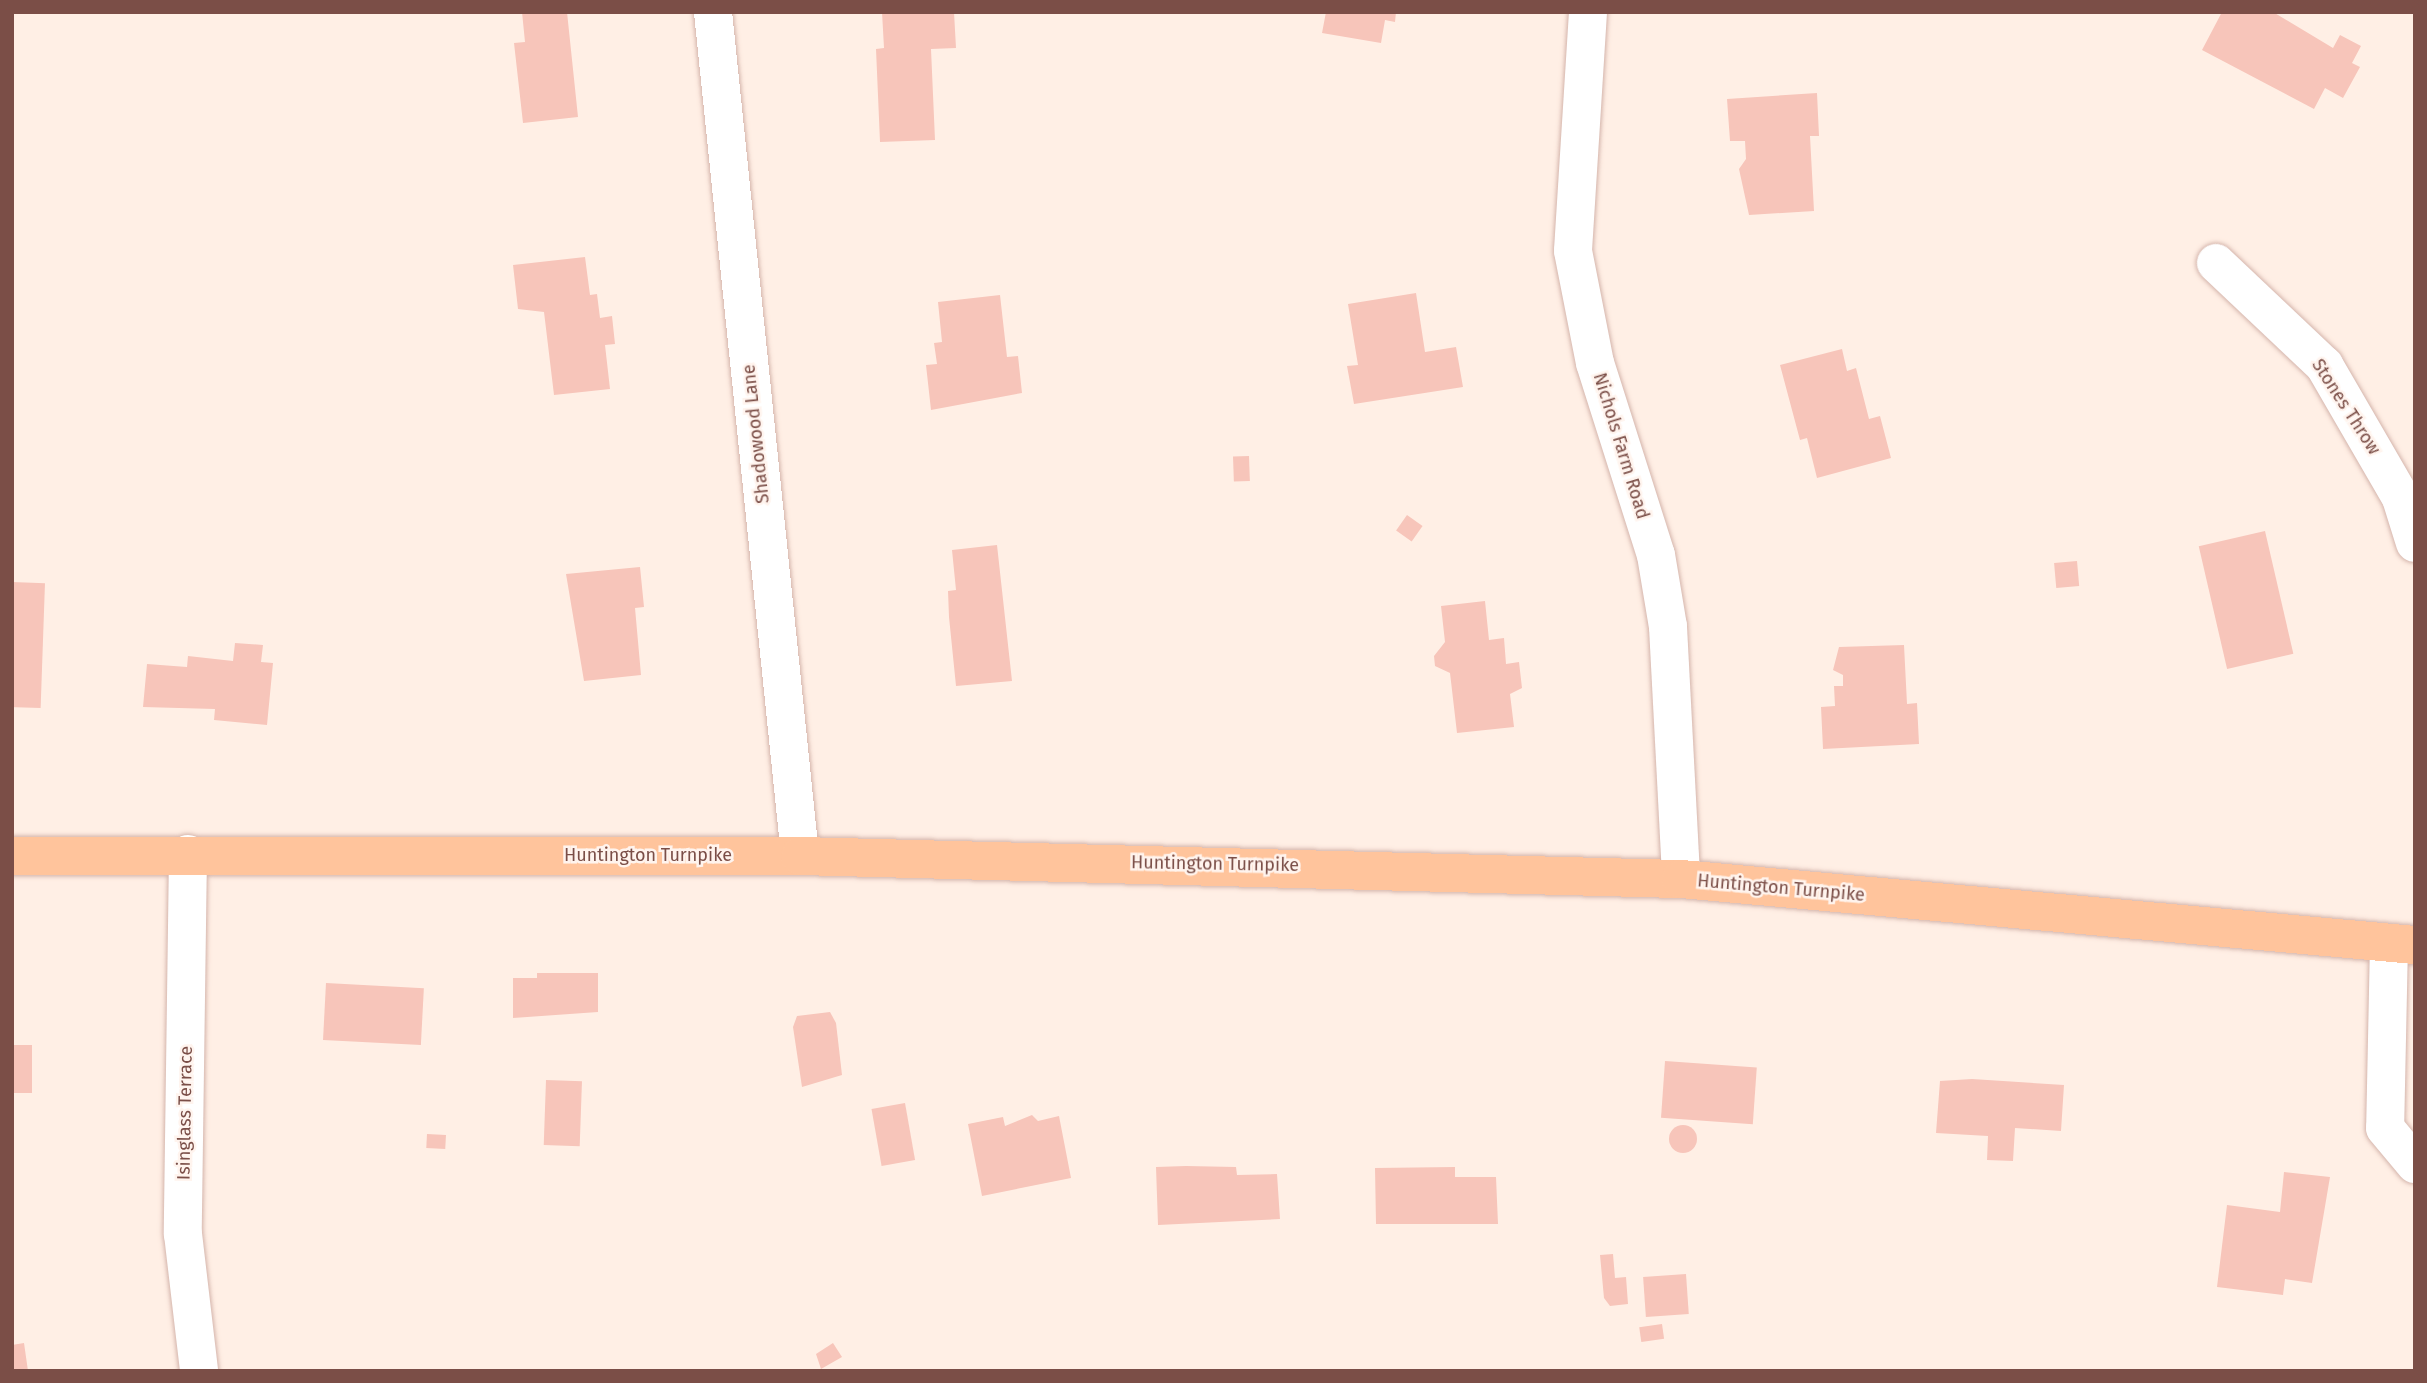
<!DOCTYPE html>
<html>
<head>
<meta charset="utf-8">
<style>
  body { margin:0 }
  #map { position:relative; width:2427px; height:1383px; overflow:hidden; background:#ffefe5; font-family:"Fira Sans",sans-serif }
  div>[style] { position:absolute }
  .building>* { inset:0; background:#f7c5ba; transform-origin:0 0 }
  .round { border-radius:50% }
  .roads { filter:drop-shadow(0 0 2px #d5b5ac) drop-shadow(0 0 2px #d5b5ac) }
  .minor>* { height:38px; margin:-19px; padding:0 19px; transform-origin:19px; border-radius:19px; background:#fff }
  .major>* { height:38px; margin:-19px; padding:0 19px; transform-origin:19px; border-radius:19px; background:#ffc49c }
  span { translate:-50% -50%; white-space:nowrap; text-align:center; line-height:1.15; -webkit-text-stroke:5px #fff4ee; paint-order:stroke }
  .street-label { font-size:18px; color:#7b4e47 }
  .frame { position:absolute; inset:0; border:14px solid #7b4e47; pointer-events:none }
</style>
</head>
<body>
<div id="map">
  <div class="building">
    <i style="clip-path:polygon(522px 12px,567px 12px,578px 117px,523px 123px,514px 43px,525px 42px)"></i>
    <i style="clip-path:polygon(882px 12px,954px 12px,956px 48px,931px 49px,935px 140px,880px 142px,876px 49px,884px 48px)"></i>
    <i style="clip-path:polygon(1326px 12px,1396px 12px,1395px 22px,1385px 20px,1381px 43px,1322px 33px)"></i>
    <i style="clip-path:polygon(2222px 12px,2273px 12px,2333px 48px,2340px 35px,2361px 46px,2352px 63px,2360px 67px,2343px 98px,2325px 88px,2314px 109px,2202px 50px)"></i>
    <i style="clip-path:polygon(1817px 93px,1819px 136px,1810px 136px,1814px 211px,1749px 215px,1739px 169px,1746px 159px,1745px 141px,1730px 141px,1727px 99px)"></i>
    <i style="clip-path:polygon(585px 257px,590px 295px,597px 294px,600px 318px,612px 316px,615px 344px,605px 345px,610px 389px,554px 395px,544px 312px,518px 309px,513px 265px)"></i>
    <i style="clip-path:polygon(1416px 293px,1425px 352px,1456px 347px,1463px 387px,1354px 404px,1347px 366px,1358px 365px,1348px 304px)"></i>
    <i style="clip-path:polygon(1000px 295px,1007px 357px,1018px 356px,1022px 393px,931px 410px,926px 365px,937px 364px,934px 343px,942px 342px,938px 302px)"></i>
    <i style="clip-path:polygon(1842px 349px,1847px 371px,1856px 368px,1869px 419px,1880px 416px,1891px 458px,1817px 478px,1807px 438px,1800px 440px,1780px 365px)"></i>
    <i style="left:1249px;top:456px;width:25px;height:16px;rotate:88deg"></i>
    <i style="left:1407px;top:515px;width:19px;height:19px;rotate:35deg"></i>
    <i style="left:2265px;top:531px;width:126px;height:68px;rotate:77deg"></i>
    <i style="clip-path:polygon(997px 545px,1012px 681px,956px 686px,949px 617px,948px 591px,956px 590px,952px 550px)"></i>
    <i style="left:2077px;top:561px;width:25px;height:23px;rotate:85deg"></i>
    <i style="clip-path:polygon(640px 567px,644px 607px,635px 608px,641px 675px,584px 681px,566px 574px)"></i>
    <i style="left:12px;top:582px;width:33px;height:125px;rotate:2deg"></i>
    <i style="clip-path:polygon(1485px 601px,1489px 640px,1504px 638px,1506px 664px,1519px 662px,1522px 688px,1510px 694px,1514px 727px,1457px 733px,1450px 673px,1435px 666px,1434px 656px,1445px 642px,1441px 606px)"></i>
    <i style="clip-path:polygon(235px 643px,263px 645px,261px 662px,273px 663px,267px 725px,214px 720px,215px 709px,143px 707px,147px 664px,187px 667px,188px 656px,233px 661px)"></i>
    <i style="clip-path:polygon(1904px 645px,1907px 704px,1917px 703px,1919px 744px,1823px 749px,1821px 707px,1835px 706px,1834px 686px,1843px 686px,1843px 675px,1833px 670px,1839px 647px)"></i>
    <i style="clip-path:polygon(537px 973px,598px 973px,598px 1012px,513px 1018px,513px 978px,537px 978px)"></i>
    <i style="left:326px;top:983px;width:98px;height:57px;rotate:3deg"></i>
    <i style="clip-path:polygon(830px 1012px,836px 1023px,842px 1075px,802px 1087px,793px 1027px,797px 1016px)"></i>
    <i style="left:12px;top:1045px;width:20px;height:48px"></i>
    <i style="left:1665px;top:1061px;width:92px;height:57px;rotate:4deg"></i>
    <i style="clip-path:polygon(1972px 1079px,2064px 1085px,2061px 1131px,2015px 1128px,2013px 1161px,1987px 1160px,1988px 1136px,1936px 1133px,1940px 1081px)"></i>
    <i style="left:546px;top:1080px;width:36px;height:65px;rotate:2deg"></i>
    <i style="left:905px;top:1103px;width:58px;height:34px;rotate:80deg"></i>
    <i style="clip-path:polygon(1032px 1115px,1038px 1121px,1059px 1116px,1071px 1178px,982px 1196px,968px 1124px,1003px 1117px,1005px 1126px)"></i>
    <i class="round" style="left:1669px;top:1125px;width:28px;height:28px"></i>
    <i style="left:427px;top:1134px;width:19px;height:14px;rotate:3deg"></i>
    <i style="clip-path:polygon(1186px 1166px,1236px 1167px,1237px 1175px,1277px 1174px,1280px 1219px,1158px 1225px,1156px 1167px)"></i>
    <i style="clip-path:polygon(1455px 1167px,1455px 1177px,1496px 1177px,1498px 1224px,1376px 1224px,1375px 1168px)"></i>
    <i style="clip-path:polygon(2284px 1172px,2330px 1177px,2312px 1283px,2285px 1279px,2283px 1295px,2217px 1287px,2227px 1205px,2280px 1212px)"></i>
    <i style="clip-path:polygon(1613px 1254px,1615px 1278px,1626px 1277px,1628px 1304px,1610px 1306px,1604px 1298px,1600px 1255px)"></i>
    <i style="left:1686px;top:1274px;width:40px;height:43px;rotate:86deg"></i>
    <i style="left:1662px;top:1324px;width:15px;height:23px;rotate:82deg"></i>
    <i style="clip-path:polygon(24px 1343px,28px 1371px,12px 1371px,12px 1345px)"></i>
    <i style="clip-path:polygon(833px 1343px,842px 1357px,821px 1369px,816px 1354px)"></i>
  </div>
  <div class="roads">
    <div class="minor">
      <i style="left:713px;top:12px;width:848px;rotate:84.11deg"></i>
      <i style="left:1588px;top:12px;width:239px;rotate:93.6deg"></i>
      <i style="left:1573px;top:251px;width:114px;rotate:78.9deg"></i>
      <i style="left:1595px;top:363px;width:201px;rotate:72.4deg"></i>
      <i style="left:1656px;top:555px;width:73px;rotate:80.5deg"></i>
      <i style="left:1668px;top:627px;width:252px;rotate:87deg"></i>
      <i style="left:2216px;top:263px;width:149px;rotate:43.4deg"></i>
      <i style="left:2324px;top:365px;width:154px;rotate:59.9deg"></i>
      <i style="left:2401px;top:498px;width:47px;rotate:72.7deg"></i>
      <i style="left:188px;top:854px;width:380px;rotate:90.8deg"></i>
      <i style="left:183px;top:1234px;width:138px;rotate:83.3deg"></i>
      <i style="left:2389px;top:943px;width:185px;rotate:91.2deg"></i>
      <i style="left:2385px;top:1128px;width:47px;rotate:50.2deg"></i>
    </div>
    <div class="major">
      <i style="left:12px;top:856px;width:788px"></i>
      <i style="left:800px;top:856px;width:881px;rotate:1.5deg"></i>
      <i style="left:1681px;top:879px;width:737px;rotate:5.14deg"></i>
    </div>
  </div>
  <div class="street-label">
    <span style="left:2346px;top:407px;rotate:57deg">Stones Throw</span>
    <span style="left:756px;top:434px;rotate:-96deg">Shadowood Lane</span>
    <span style="left:1621px;top:446px;rotate:73deg">Nichols Farm Road</span>
    <span style="left:648px;top:855px">Huntington Turnpike</span>
    <span style="left:1215px;top:864px;rotate:1deg">Huntington Turnpike</span>
    <span style="left:1781px;top:888px;rotate:5deg">Huntington Turnpike</span>
    <span style="left:185px;top:1113px;rotate:-89deg">Isinglass Terrace</span>
  </div>
  <div class="frame"></div>
</div>
</body>
</html>
